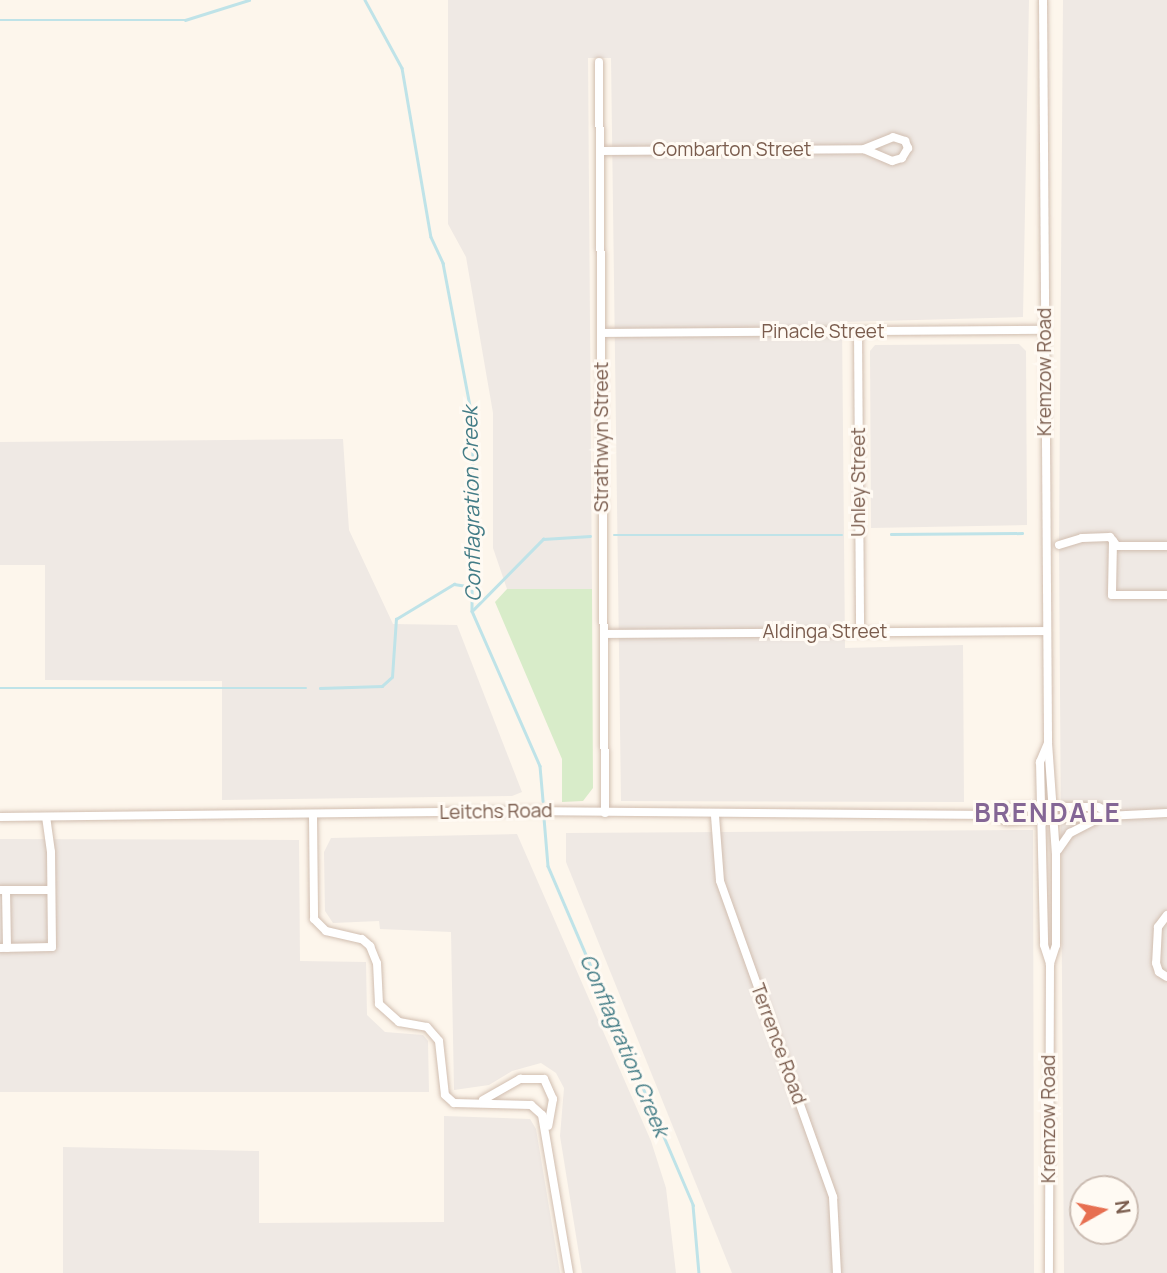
<!DOCTYPE html>
<html>
<head>
<meta charset="utf-8">
<style>
  body { margin:0 }
  #map { position:relative; width:1167px; height:1273px; overflow:hidden; background:#fdf6ec; font-family:Manrope,sans-serif }
  div>[style] { position:absolute }
  .industrial>* { inset:0; background:#efe9e4 }
  .green>* { inset:0; background:#d8ecc9 }
  .stream>* { height:2.5px; margin:-1.25px; padding:0 1.25px; transform-origin:1.25px; border-radius:1.25px; background:#bfe3e8 }
  .roads { filter:drop-shadow(0 0 2px #d1beb0) drop-shadow(0 0 2px #d1beb0) }
  .minor>* { height:8px; margin:-4px; padding:0 4px; transform-origin:4px; border-radius:4px; background:#fff }
  span { translate:-50% -50%; white-space:nowrap; text-align:center; line-height:1.15; -webkit-text-stroke:6px #fffaf3; paint-order:stroke }
  .street-label { font-size:19px; color:#7a5c4d }
  .water-label { font-size:21px; color:#437c86; font-style:italic }
  .district-label { font-size:26px; color:#846695; font-weight:700; letter-spacing:2px }
  .north { position:absolute; left:1069px; top:1175px; width:70px; height:70px; box-sizing:border-box; background:#fffaf3; border:2px solid #cabbb1; border-radius:50%; rotate:81deg; font-size:19px; font-weight:700; line-height:28px; text-align:center; color:#7a5c4d }
  .north::after { content:''; display:block; margin:auto; width:24px; height:32px; background:#e76f51; clip-path:polygon(50% 0,100% 100%,50% 72%,0 100%) }
</style>
</head>
<body>
<div id="map">
  <div class="industrial">
    <i style="clip-path:polygon(448px 0,1029px 0,1023px 317px,842px 322px,845px 648px,963px 645px,964px 802px,621px 801px,611px 58px,588px 58px,592px 589px,507px 589px,493px 548px,493px 413px,466px 257px,448px 224px)"></i>
    <i style="clip-path:polygon(evenodd,1063px 0,1167px 0,1167px 1273px,1064px 1273px,1059px 545px,1063px 0,1083px 1189px,1125px 1189px,1125px 1231px,1083px 1231px,1083px 1189px)"></i>
    <i style="clip-path:polygon(1019px 344px,1026px 351px,1027px 525px,871px 528px,870px 351px,875px 345px)"></i>
    <i style="clip-path:polygon(343px 439px,349px 530px,393px 624px,457px 625px,522px 792px,512px 796px,222px 800px,222px 681px,45px 680px,45px 565px,0 565px,0 442px)"></i>
    <i style="clip-path:polygon(1033px 830px,1034px 1273px,732px 1273px,566px 862px,566px 833px)"></i>
    <i style="clip-path:polygon(517px 834px,651px 1141px,666px 1188px,676px 1273px,582px 1273px,560px 1136px,564px 1088px,556px 1073px,541px 1063px,512px 1071px,489px 1085px,454px 1090px,451px 932px,380px 929px,379px 921px,333px 923px,325px 911px,324px 852px,331px 838px)"></i>
    <i style="clip-path:polygon(0 839px,299px 840px,300px 961px,366px 962px,367px 1015px,385px 1032px,423px 1035px,428px 1041px,429px 1092px,0 1092px)"></i>
    <i style="clip-path:polygon(444px 1116px,530px 1119px,536px 1129px,560px 1273px,63px 1273px,63px 1147px,259px 1151px,259px 1223px,444px 1222px)"></i>
  </div>
  <div class="green">
    <i style="clip-path:polygon(507px 589px,592px 589px,593px 788px,583px 801px,562px 802px,562px 759px,495px 602px)"></i>
  </div>
  <div class="stream">
    <i style="left:365px;top:0;width:77px;rotate:61.4deg"></i>
    <i style="left:402px;top:68px;width:171px;rotate:80.3deg"></i>
    <i style="left:431px;top:237px;width:29px;rotate:65deg"></i>
    <i style="left:443px;top:263px;width:162px;rotate:79.3deg"></i>
    <i style="left:473px;top:422px;width:189px;rotate:90.3deg"></i>
    <i style="left:472px;top:611px;width:169px;rotate:66.3deg"></i>
    <i style="left:540px;top:766px;width:35px;rotate:85deg"></i>
    <i style="left:0;top:20px;width:185px"></i>
    <i style="left:185px;top:20px;width:67px;rotate:-17.4deg"></i>
    <i style="left:891px;top:534px;width:131px;rotate:-0.4deg"></i>
    <i style="left:614px;top:535px;width:228px"></i>
    <i style="left:473px;top:610px;width:100px;rotate:-45.4deg"></i>
    <i style="left:543px;top:539px;width:47px;rotate:-3.7deg"></i>
    <i style="left:0;top:688px;width:306px"></i>
    <i style="left:320px;top:688px;width:62px;rotate:-1.8deg"></i>
    <i style="left:382px;top:686px;width:13px;rotate:-42deg"></i>
    <i style="left:392px;top:677px;width:58px;rotate:-86.1deg"></i>
    <i style="left:396px;top:619px;width:68px;rotate:-31.1deg"></i>
    <i style="left:454px;top:584px;width:19px;rotate:9deg"></i>
    <i style="left:544px;top:818px;width:48px;rotate:85.2deg"></i>
    <i style="left:548px;top:866px;width:369px;rotate:66.8deg"></i>
    <i style="left:693px;top:1205px;width:68px;rotate:85deg"></i>
  </div>
  <div class="roads">
    <div class="minor">
      <i style="left:1043px;top:0;width:743px;rotate:89.61deg"></i>
      <i style="left:1048px;top:743px;width:111px;rotate:85.9deg"></i>
      <i style="left:1056px;top:854px;width:91px;rotate:90deg"></i>
      <i style="left:1056px;top:945px;width:20px;rotate:108deg"></i>
      <i style="left:1050px;top:964px;width:309px;rotate:90.2deg"></i>
      <i style="left:599px;top:62px;width:751px;rotate:89.54deg"></i>
      <i style="left:600px;top:151px;width:264px;rotate:-0.4deg"></i>
      <i style="left:864px;top:149px;width:31px;rotate:-22deg"></i>
      <i style="left:893px;top:137px;width:13px;rotate:18deg"></i>
      <i style="left:905px;top:141px;width:8px;rotate:67deg"></i>
      <i style="left:908px;top:148px;width:12px;rotate:121deg"></i>
      <i style="left:902px;top:158px;width:10px;rotate:163deg"></i>
      <i style="left:892px;top:161px;width:30px;rotate:-157deg"></i>
      <i style="left:858px;top:331px;width:301px;rotate:89.6deg"></i>
      <i style="left:601px;top:333px;width:444px;rotate:-0.4deg"></i>
      <i style="left:1113px;top:541px;width:54px;rotate:91.1deg"></i>
      <i style="left:1112px;top:595px;width:55px"></i>
      <i style="left:1059px;top:545px;width:24px;rotate:-17deg"></i>
      <i style="left:1082px;top:538px;width:28px;rotate:-2deg"></i>
      <i style="left:1110px;top:537px;width:11px;rotate:52deg"></i>
      <i style="left:1117px;top:546px;width:50px"></i>
      <i style="left:604px;top:634px;width:443px;rotate:-0.4deg"></i>
      <i style="left:1048px;top:743px;width:21px;rotate:113deg"></i>
      <i style="left:1040px;top:762px;width:183px;rotate:88.7deg"></i>
      <i style="left:1044px;top:945px;width:20px;rotate:72deg"></i>
      <i style="left:313px;top:815px;width:104px;rotate:89.4deg"></i>
      <i style="left:314px;top:919px;width:17px;rotate:45deg"></i>
      <i style="left:326px;top:931px;width:37px;rotate:13deg"></i>
      <i style="left:362px;top:939px;width:11px;rotate:41deg"></i>
      <i style="left:370px;top:946px;width:18px;rotate:68deg"></i>
      <i style="left:377px;top:963px;width:41px;rotate:87.2deg"></i>
      <i style="left:379px;top:1004px;width:27px;rotate:42deg"></i>
      <i style="left:399px;top:1022px;width:28px;rotate:10deg"></i>
      <i style="left:427px;top:1027px;width:18px;rotate:49deg"></i>
      <i style="left:439px;top:1041px;width:54px;rotate:83.7deg"></i>
      <i style="left:445px;top:1095px;width:12px;rotate:42deg"></i>
      <i style="left:454px;top:1103px;width:77px;rotate:1.5deg"></i>
      <i style="left:531px;top:1105px;width:15px;rotate:42deg"></i>
      <i style="left:542px;top:1115px;width:160px;rotate:80.3deg"></i>
      <i style="left:991px;top:815px;width:17px;rotate:-24deg"></i>
      <i style="left:1007px;top:808px;width:47px;rotate:-1.2deg"></i>
      <i style="left:1054px;top:807px;width:44px"></i>
      <i style="left:1098px;top:807px;width:17px;rotate:25deg"></i>
      <i style="left:715px;top:816px;width:65px;rotate:85.6deg"></i>
      <i style="left:720px;top:881px;width:336px;rotate:70.3deg"></i>
      <i style="left:833px;top:1197px;width:76px;rotate:87deg"></i>
      <i style="left:0;top:817px;width:520px;rotate:-0.66deg"></i>
      <i style="left:520px;top:811px;width:471px;rotate:0.5deg"></i>
      <i style="left:991px;top:815px;width:17px;rotate:21deg"></i>
      <i style="left:1007px;top:821px;width:160px;rotate:-2.9deg"></i>
      <i style="left:1058px;top:850px;width:21px;rotate:-55deg"></i>
      <i style="left:1070px;top:833px;width:29px;rotate:-27deg"></i>
      <i style="left:0;top:890px;width:51px"></i>
      <i style="left:6px;top:890px;width:58px;rotate:89deg"></i>
      <i style="left:1167px;top:915px;width:15px;rotate:127deg"></i>
      <i style="left:1158px;top:927px;width:36px;rotate:93deg"></i>
      <i style="left:1156px;top:963px;width:9px;rotate:72deg"></i>
      <i style="left:1159px;top:972px;width:9px;rotate:32deg"></i>
      <i style="left:0;top:948px;width:52px;rotate:-1.1deg"></i>
      <i style="left:52px;top:947px;width:95px;rotate:-90.6deg"></i>
      <i style="left:51px;top:852px;width:35px;rotate:-98deg"></i>
      <i style="left:483px;top:1100px;width:43px;rotate:-29.6deg"></i>
      <i style="left:520px;top:1079px;width:24px"></i>
      <i style="left:544px;top:1079px;width:22px;rotate:66deg"></i>
      <i style="left:553px;top:1099px;width:27px;rotate:100deg"></i>
    </div>
  </div>
  <div class="street-label">
    <span style="left:732px;top:150px">Combarton Street</span>
    <span style="left:823px;top:332px">Pinacle Street</span>
    <span style="left:1045px;top:372px;rotate:-90deg">Kremzow Road</span>
    <span style="left:602px;top:437px;rotate:-90deg">Strathwyn Street</span>
    <span style="left:859px;top:482px;rotate:-90deg">Unley Street</span>
    <span style="left:825px;top:632px">Aldinga Street</span>
    <span style="left:496px;top:812px;rotate:-1deg">Leitchs Road</span>
    <span style="left:778px;top:1044px;rotate:70deg">Terrence Road</span>
    <span style="left:1049px;top:1119px;rotate:-90deg">Kremzow Road</span>
  </div>
  <div class="water-label">
    <span style="left:471px;top:504px;rotate:-91deg">Conflagration Creek</span>
    <span style="left:625px;top:1045px;rotate:67deg">Conflagration Creek</span>
  </div>
  <div class="district-label">
    <span style="left:1048px;top:813px">BRENDALE</span>
  </div>
  <div class="north">N</div>
</div>
</body>
</html>
